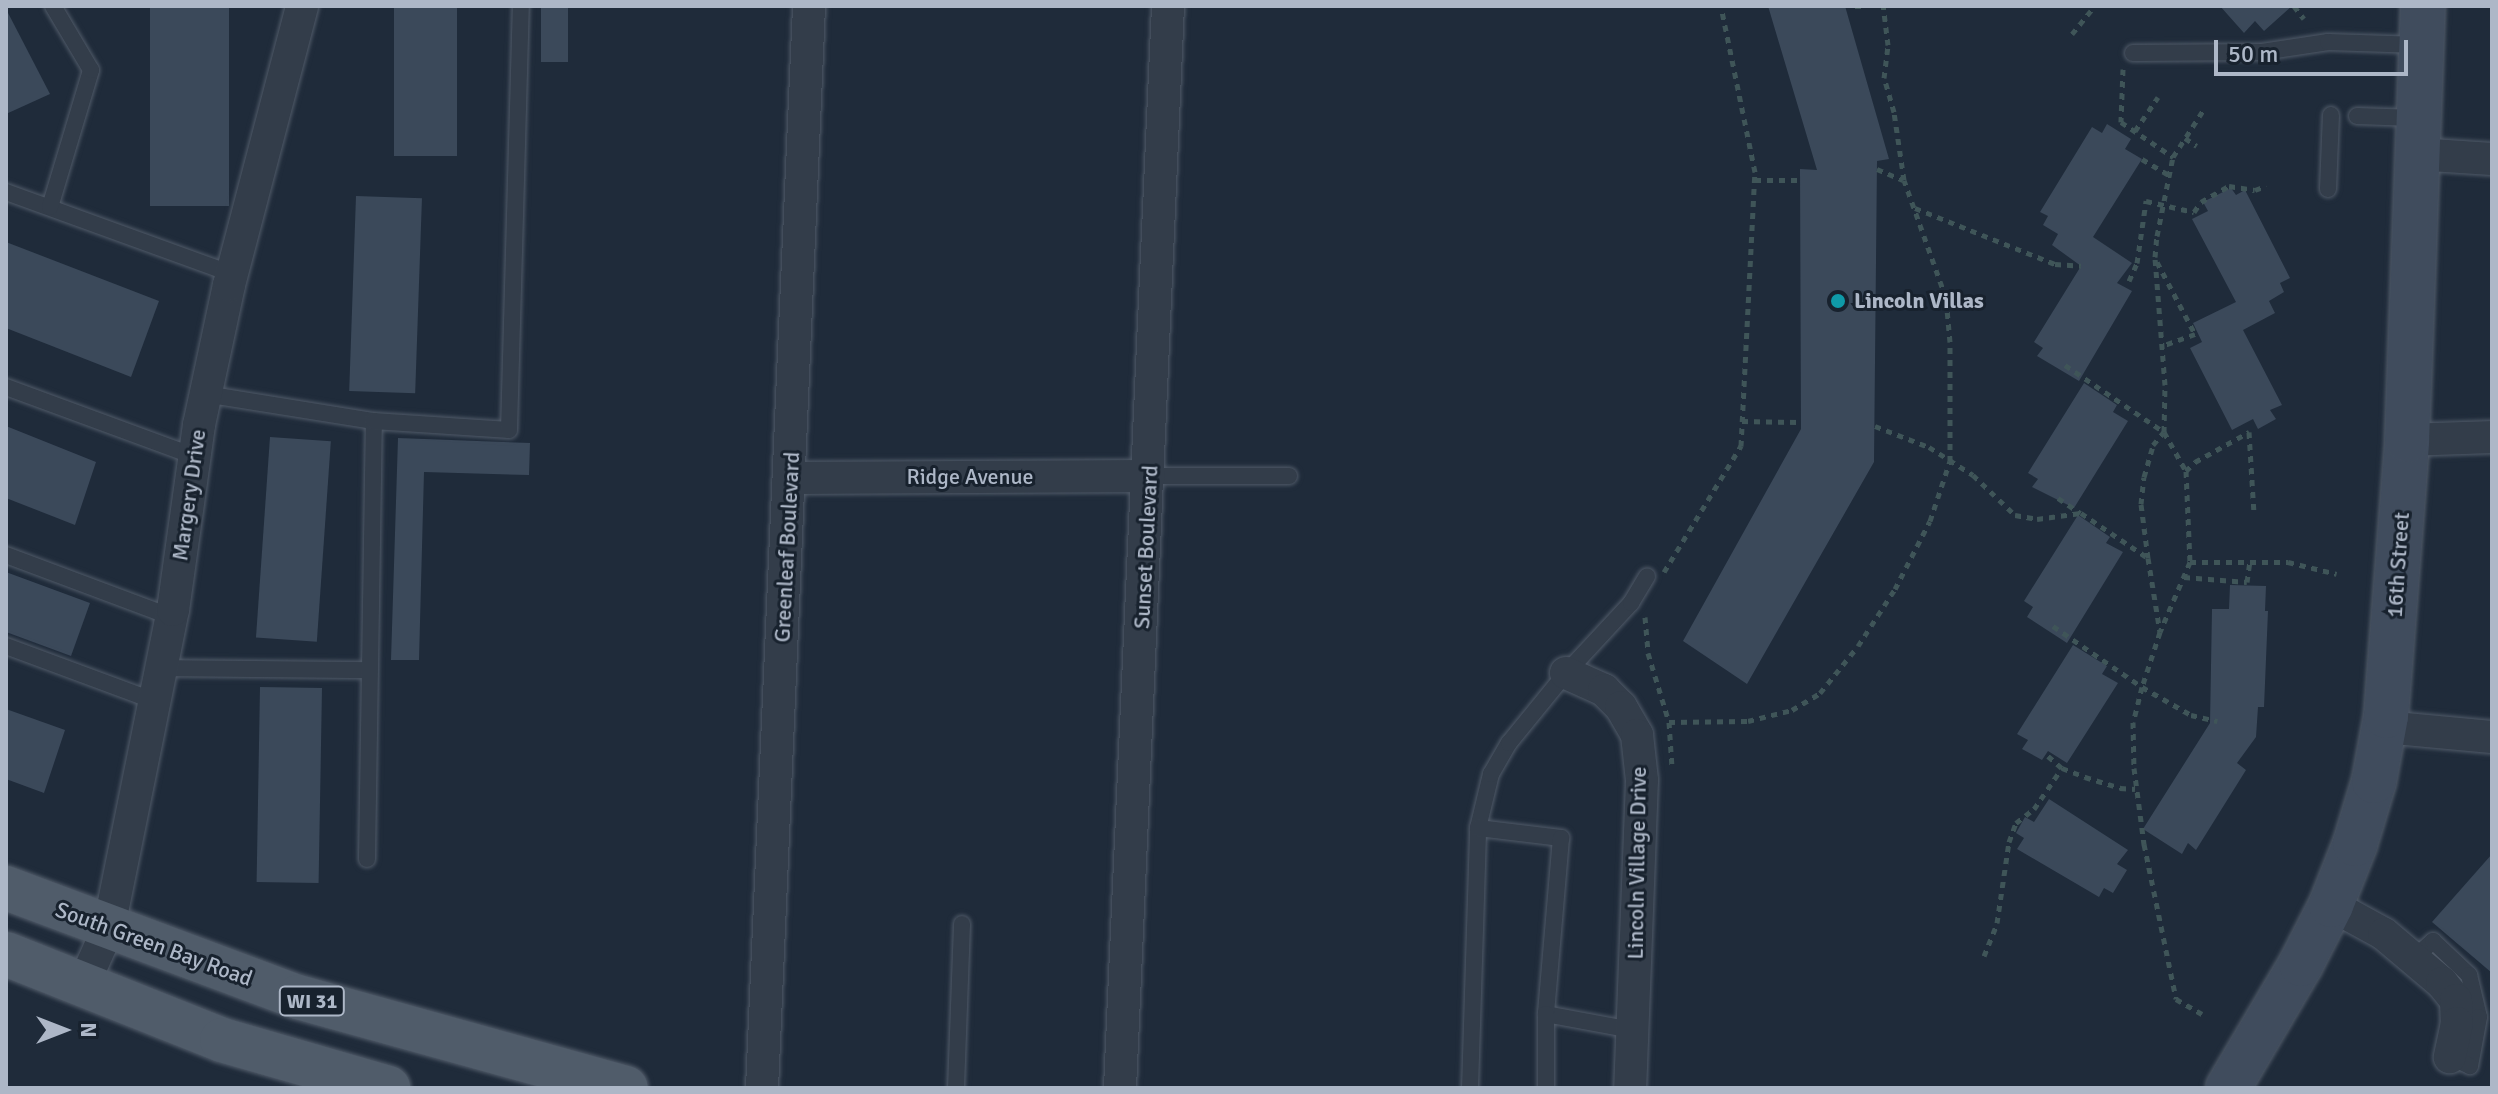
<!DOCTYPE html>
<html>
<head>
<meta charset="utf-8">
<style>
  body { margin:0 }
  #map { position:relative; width:2498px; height:1094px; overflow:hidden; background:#1f2b3a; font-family:Signika,sans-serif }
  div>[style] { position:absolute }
  .building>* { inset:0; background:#3b495a; transform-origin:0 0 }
  .path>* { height:5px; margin-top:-2.5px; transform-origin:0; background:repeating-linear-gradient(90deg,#3f5558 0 6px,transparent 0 12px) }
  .roads { filter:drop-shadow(0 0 2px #505a68) drop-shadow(0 0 2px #505a68) }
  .lane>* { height:16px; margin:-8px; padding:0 8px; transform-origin:8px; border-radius:8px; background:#333d4a }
  .street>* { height:32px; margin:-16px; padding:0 16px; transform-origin:16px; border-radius:16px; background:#333d4a }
  .secondary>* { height:44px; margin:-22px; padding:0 22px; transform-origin:22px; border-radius:22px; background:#404c5d }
  .primary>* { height:44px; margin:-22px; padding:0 22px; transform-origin:22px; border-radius:22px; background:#505c6a }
  .dots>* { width:22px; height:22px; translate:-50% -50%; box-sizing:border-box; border:4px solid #18222e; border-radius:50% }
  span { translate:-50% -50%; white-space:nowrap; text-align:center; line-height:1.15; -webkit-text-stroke:6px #18222e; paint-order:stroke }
  .shield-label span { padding:2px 6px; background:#18222e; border:2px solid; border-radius:6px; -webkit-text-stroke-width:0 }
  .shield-label { font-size:20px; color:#adb7c7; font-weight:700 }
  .poi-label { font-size:22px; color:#adb7c7; font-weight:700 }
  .left { translate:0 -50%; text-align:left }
  .street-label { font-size:22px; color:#adb7c7 }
  .frame { position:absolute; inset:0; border:8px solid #adb7c7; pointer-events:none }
  .north { position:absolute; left:24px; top:990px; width:80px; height:80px; -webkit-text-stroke:6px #18222e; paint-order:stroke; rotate:90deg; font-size:22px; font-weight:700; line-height:32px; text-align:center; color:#adb7c7 }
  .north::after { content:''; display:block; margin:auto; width:28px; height:36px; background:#adb7c7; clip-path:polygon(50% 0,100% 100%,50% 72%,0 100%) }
  .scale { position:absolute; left:2214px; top:40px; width:194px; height:36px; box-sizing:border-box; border:4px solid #adb7c7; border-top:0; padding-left:10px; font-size:24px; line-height:28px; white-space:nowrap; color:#adb7c7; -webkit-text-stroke:6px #18222e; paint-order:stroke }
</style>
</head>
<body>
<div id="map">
  <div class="building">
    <i style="left:150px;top:6px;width:79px;height:200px"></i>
    <i style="left:394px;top:6px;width:63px;height:150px"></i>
    <i style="left:541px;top:6px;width:27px;height:56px"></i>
    <i style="clip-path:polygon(1768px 6px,1845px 6px,1889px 159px,1877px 161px,1874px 462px,1747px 684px,1683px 641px,1801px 429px,1800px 169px,1817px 170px)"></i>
    <i style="clip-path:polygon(2220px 6px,2292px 6px,2264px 31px,2255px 21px,2244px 33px)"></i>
    <i style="clip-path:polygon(6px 9px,50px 94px,6px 114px)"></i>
    <i style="clip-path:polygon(2107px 124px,2131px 139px,2125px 149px,2142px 159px,2093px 237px,2132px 263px,2117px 283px,2132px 291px,2079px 381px,2037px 356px,2043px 348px,2034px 342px,2081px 266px,2052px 245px,2058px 234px,2043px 225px,2048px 216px,2040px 212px,2092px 127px,2102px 133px)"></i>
    <i style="clip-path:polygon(2231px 188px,2236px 195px,2245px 190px,2290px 278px,2280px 283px,2284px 292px,2269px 301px,2275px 313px,2243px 330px,2282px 405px,2270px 410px,2276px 419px,2258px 429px,2253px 419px,2232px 430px,2190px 348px,2202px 342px,2193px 323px,2236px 302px,2192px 219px,2208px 211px,2203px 202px)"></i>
    <i style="left:356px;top:196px;width:66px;height:195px;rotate:2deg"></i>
    <i style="clip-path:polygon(6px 242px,159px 301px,131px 377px,6px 328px)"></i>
    <i style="clip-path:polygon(2084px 383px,2117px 405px,2113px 412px,2128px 421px,2074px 508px,2032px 487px,2038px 479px,2028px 473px)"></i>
    <i style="clip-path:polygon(6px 426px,96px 462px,75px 525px,6px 498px)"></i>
    <i style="left:270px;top:437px;width:61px;height:201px;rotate:4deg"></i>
    <i style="clip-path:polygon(398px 438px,530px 443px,529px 475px,424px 472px,419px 660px,391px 660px)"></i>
    <i style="clip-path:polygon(2078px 515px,2110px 537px,2106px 543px,2123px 552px,2067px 643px,2027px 617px,2033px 607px,2024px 601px)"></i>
    <i style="clip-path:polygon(6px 572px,90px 603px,71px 656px,6px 632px)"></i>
    <i style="clip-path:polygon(2230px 585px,2266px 586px,2265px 611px,2268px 611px,2264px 707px,2258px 707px,2256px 737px,2237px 763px,2246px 770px,2196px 850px,2188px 843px,2182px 854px,2143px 829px,2210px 723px,2212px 609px,2229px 609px)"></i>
    <i style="clip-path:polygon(2073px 645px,2107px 666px,2102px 674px,2118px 683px,2067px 763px,2048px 751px,2042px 760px,2022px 749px,2028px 740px,2017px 734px)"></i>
    <i style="left:260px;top:687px;width:62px;height:195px;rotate:1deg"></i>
    <i style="clip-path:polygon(6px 709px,65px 730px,44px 793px,6px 779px)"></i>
    <i style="clip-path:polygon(2049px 799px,2128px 850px,2117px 864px,2127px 870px,2113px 893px,2104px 888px,2099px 897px,2017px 849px,2024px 838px,2016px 833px,2025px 817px,2034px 822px)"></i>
    <i style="clip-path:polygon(2492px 854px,2492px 973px,2432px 922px)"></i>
  </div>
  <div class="path">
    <i style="left:1855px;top:6px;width:6px"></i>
    <i style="left:2294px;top:6px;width:16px;rotate:52deg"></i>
    <i style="left:2072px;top:34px;width:36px;rotate:-51deg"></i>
    <i style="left:2123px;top:69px;width:53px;rotate:92.2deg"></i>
    <i style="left:2121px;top:122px;width:63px;rotate:33.9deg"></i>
    <i style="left:2135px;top:131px;width:41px;rotate:-55.9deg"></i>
    <i style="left:2185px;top:138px;width:14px;rotate:34deg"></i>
    <i style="left:2142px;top:159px;width:31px;rotate:31deg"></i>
    <i style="left:1877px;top:169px;width:28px;rotate:23deg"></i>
    <i style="left:1755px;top:180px;width:45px"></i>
    <i style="left:1915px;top:208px;width:151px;rotate:21.8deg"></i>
    <i style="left:2055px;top:264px;width:26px;rotate:4deg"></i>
    <i style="left:2157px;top:262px;width:81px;rotate:62.2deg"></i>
    <i style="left:2195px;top:334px;width:35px;rotate:160deg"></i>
    <i style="left:2129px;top:281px;width:20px;rotate:-66deg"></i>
    <i style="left:2137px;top:263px;width:63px;rotate:-81.7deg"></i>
    <i style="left:2146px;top:201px;width:49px;rotate:12.9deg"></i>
    <i style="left:2194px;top:212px;width:12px;rotate:-55deg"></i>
    <i style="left:2201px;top:202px;width:32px;rotate:-30deg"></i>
    <i style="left:2229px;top:186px;width:26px;rotate:9deg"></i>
    <i style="left:2255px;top:190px;width:12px;rotate:-20deg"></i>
    <i style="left:2065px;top:365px;width:120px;rotate:34.1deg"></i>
    <i style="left:2164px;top:432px;width:45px;rotate:60.6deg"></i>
    <i style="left:2186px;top:471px;width:91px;rotate:87.5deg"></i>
    <i style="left:2190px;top:562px;width:76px;rotate:113.2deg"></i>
    <i style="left:2160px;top:632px;width:58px;rotate:108.1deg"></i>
    <i style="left:2142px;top:687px;width:36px;rotate:104deg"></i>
    <i style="left:2133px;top:722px;width:46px;rotate:88.8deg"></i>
    <i style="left:2134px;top:768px;width:77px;rotate:82.5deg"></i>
    <i style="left:2144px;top:844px;width:158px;rotate:78.3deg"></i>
    <i style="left:2176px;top:999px;width:30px;rotate:30deg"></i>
    <i style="left:1742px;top:421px;width:59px;rotate:1deg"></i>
    <i style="left:1875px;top:426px;width:58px;rotate:21.3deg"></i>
    <i style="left:1929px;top:447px;width:52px;rotate:32.5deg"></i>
    <i style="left:1973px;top:475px;width:58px;rotate:43.6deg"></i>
    <i style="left:2015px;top:515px;width:22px;rotate:10deg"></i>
    <i style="left:2037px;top:519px;width:44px;rotate:-7.8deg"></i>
    <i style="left:2081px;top:513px;width:81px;rotate:33.9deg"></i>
    <i style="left:2148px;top:558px;width:75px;rotate:80.8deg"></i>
    <i style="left:2186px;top:471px;width:13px;rotate:-45deg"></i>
    <i style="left:2195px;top:462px;width:62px;rotate:-29.1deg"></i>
    <i style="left:2249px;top:432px;width:82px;rotate:86.5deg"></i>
    <i style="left:2058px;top:498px;width:27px;rotate:34deg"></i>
    <i style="left:2148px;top:558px;width:54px;rotate:-97.4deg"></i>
    <i style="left:2141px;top:504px;width:27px;rotate:-84deg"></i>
    <i style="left:2144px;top:477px;width:33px;rotate:-74deg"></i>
    <i style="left:2153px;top:445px;width:17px;rotate:-50deg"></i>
    <i style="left:2164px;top:432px;width:47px;rotate:-88.8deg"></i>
    <i style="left:2165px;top:385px;width:128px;rotate:-94.5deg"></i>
    <i style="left:2155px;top:257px;width:21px;rotate:-85deg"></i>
    <i style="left:2157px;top:236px;width:81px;rotate:-78.6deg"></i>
    <i style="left:2173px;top:157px;width:57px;rotate:-57.1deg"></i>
    <i style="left:2190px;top:562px;width:98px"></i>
    <i style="left:2288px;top:562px;width:50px;rotate:13.8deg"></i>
    <i style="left:1664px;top:572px;width:148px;rotate:-58.6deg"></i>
    <i style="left:1741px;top:446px;width:274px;rotate:-87.1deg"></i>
    <i style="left:1755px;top:172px;width:169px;rotate:-101.6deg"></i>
    <i style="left:2184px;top:577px;width:63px;rotate:4.5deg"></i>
    <i style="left:2247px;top:582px;width:21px;rotate:-82deg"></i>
    <i style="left:1645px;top:617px;width:36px;rotate:85deg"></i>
    <i style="left:1648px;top:653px;width:72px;rotate:73.1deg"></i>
    <i style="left:1669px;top:722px;width:45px;rotate:86.2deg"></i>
    <i style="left:2053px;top:626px;width:108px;rotate:34.4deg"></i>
    <i style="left:2142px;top:687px;width:56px;rotate:29.7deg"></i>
    <i style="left:2191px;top:715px;width:27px;rotate:13deg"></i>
    <i style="left:1669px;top:722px;width:79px;rotate:-0.7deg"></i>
    <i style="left:1748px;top:721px;width:45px;rotate:-14deg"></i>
    <i style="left:1792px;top:710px;width:33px;rotate:-31deg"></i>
    <i style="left:1820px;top:693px;width:60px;rotate:-51deg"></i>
    <i style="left:1858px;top:646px;width:68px;rotate:-57deg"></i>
    <i style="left:1895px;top:589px;width:76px;rotate:-62.8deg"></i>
    <i style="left:1930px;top:521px;width:63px;rotate:-71.6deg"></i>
    <i style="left:1950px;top:461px;width:119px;rotate:-90deg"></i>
    <i style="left:1950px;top:342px;width:44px;rotate:-95.2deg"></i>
    <i style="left:1946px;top:298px;width:125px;rotate:-109.6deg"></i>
    <i style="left:1904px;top:180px;width:69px;rotate:-98.4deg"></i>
    <i style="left:1894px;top:112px;width:35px;rotate:-106deg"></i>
    <i style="left:1884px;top:78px;width:33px;rotate:-83deg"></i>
    <i style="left:1888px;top:45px;width:39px;rotate:-97deg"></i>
    <i style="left:2048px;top:756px;width:18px;rotate:41deg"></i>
    <i style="left:2062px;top:768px;width:25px;rotate:21deg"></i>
    <i style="left:2085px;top:777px;width:37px;rotate:17deg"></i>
    <i style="left:2120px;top:788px;width:15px;rotate:4deg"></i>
    <i style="left:1984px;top:956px;width:35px;rotate:-68deg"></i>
    <i style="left:1997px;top:923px;width:82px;rotate:-81.6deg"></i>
    <i style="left:2009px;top:842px;width:20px;rotate:-70deg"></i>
    <i style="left:2016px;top:823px;width:23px;rotate:-38deg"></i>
    <i style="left:2034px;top:809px;width:50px;rotate:-55.7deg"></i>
  </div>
  <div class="roads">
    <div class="lane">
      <i style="left:2133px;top:53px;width:129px;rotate:-0.4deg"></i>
      <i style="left:2262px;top:52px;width:67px;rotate:-8.6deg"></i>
      <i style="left:2328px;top:42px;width:92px;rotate:1.9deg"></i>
      <i style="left:2357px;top:116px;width:58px;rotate:2deg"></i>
      <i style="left:2328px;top:189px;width:74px;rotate:-87.7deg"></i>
      <i style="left:6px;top:192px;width:240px;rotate:19.9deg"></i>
      <i style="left:50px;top:207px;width:143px;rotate:-73.3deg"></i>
      <i style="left:91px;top:70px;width:74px;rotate:-120.7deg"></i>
      <i style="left:6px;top:387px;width:200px;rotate:20.2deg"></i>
      <i style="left:205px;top:394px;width:171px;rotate:9.1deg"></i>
      <i style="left:1149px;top:476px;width:140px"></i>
      <i style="left:6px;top:555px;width:177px;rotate:20.5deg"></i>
      <i style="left:6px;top:646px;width:159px;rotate:20.3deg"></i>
      <i style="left:162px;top:668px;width:207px;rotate:0.6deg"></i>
      <i style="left:1478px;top:828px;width:56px;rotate:-76.5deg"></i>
      <i style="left:1491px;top:774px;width:36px;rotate:-60deg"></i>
      <i style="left:1509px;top:743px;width:90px;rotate:-50.8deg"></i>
      <i style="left:1566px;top:673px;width:96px;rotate:-47.1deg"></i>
      <i style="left:1631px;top:603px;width:31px;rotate:-59deg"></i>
      <i style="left:367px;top:859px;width:438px;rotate:-89.1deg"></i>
      <i style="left:374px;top:421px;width:135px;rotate:3.8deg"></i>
      <i style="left:509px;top:430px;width:424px;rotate:-88.4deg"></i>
      <i style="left:2413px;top:959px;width:27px;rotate:-42deg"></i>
      <i style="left:2433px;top:941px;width:50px;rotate:43.4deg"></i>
      <i style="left:2469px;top:975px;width:43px;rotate:76.6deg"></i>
      <i style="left:2479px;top:1017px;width:50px;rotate:100.4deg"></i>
      <i style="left:2470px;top:1066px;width:22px;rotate:-156deg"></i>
      <i style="left:1546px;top:1014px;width:87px;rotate:10.5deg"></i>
      <i style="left:956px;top:1088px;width:164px;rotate:-87.9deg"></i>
      <i style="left:1470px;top:1088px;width:260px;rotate:-88.2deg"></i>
      <i style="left:1478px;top:828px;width:84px;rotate:6.9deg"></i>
      <i style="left:1561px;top:838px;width:177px;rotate:94.9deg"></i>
      <i style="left:1546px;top:1014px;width:74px;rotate:90deg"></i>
    </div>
    <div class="street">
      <i style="left:2416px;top:154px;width:76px;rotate:3.8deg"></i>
      <i style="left:2407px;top:440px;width:85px;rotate:-2deg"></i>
      <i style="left:790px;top:478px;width:359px;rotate:-0.3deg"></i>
      <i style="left:1566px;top:673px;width:42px;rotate:24.1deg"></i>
      <i style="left:1604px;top:690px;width:24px;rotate:45deg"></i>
      <i style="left:1621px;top:707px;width:32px;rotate:60deg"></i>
      <i style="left:1637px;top:735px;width:45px;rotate:83.7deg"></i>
      <i style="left:1642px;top:780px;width:308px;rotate:92.2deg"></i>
      <i style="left:2384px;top:727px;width:108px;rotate:5.3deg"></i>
      <i style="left:2331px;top:905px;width:60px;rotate:28.7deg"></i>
      <i style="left:2384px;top:934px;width:76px;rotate:40.2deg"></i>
      <i style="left:2442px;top:983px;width:22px;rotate:51deg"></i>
      <i style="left:2456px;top:1000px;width:23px;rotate:88deg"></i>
      <i style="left:2457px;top:1023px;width:35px;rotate:102deg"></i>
      <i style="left:83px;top:985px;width:64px;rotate:-65.9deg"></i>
      <i style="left:109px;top:927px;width:323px;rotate:-78.6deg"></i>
      <i style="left:173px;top:610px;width:187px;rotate:-82deg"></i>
      <i style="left:199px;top:425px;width:143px;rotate:-77.9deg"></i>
      <i style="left:229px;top:285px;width:288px;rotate:-75.3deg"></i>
      <i style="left:762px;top:1088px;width:1083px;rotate:-87.51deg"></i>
      <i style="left:1120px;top:1088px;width:1083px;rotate:-87.46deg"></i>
    </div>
    <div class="secondary">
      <i style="left:2228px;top:1088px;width:144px;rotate:-59.5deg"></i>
      <i style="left:2301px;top:964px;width:66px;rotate:-63deg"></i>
      <i style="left:2331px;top:905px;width:66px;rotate:-68.5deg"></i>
      <i style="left:2355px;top:844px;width:66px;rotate:-73.2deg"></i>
      <i style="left:2374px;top:781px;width:66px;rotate:-79.5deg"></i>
      <i style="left:2386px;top:716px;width:277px;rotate:-85.6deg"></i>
      <i style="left:2407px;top:440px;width:434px;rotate:-87.9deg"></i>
    </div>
    <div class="primary">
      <i style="left:6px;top:888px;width:312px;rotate:20.5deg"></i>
      <i style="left:298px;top:997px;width:340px;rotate:15.5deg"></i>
      <i style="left:6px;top:954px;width:232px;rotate:21.7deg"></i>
      <i style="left:222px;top:1040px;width:173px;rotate:16.1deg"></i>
    </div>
  </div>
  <div class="dots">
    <i style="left:1838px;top:301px;background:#0f9aa8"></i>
  </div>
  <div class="shield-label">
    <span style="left:312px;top:1001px">WI 31</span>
  </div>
  <div class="poi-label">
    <span class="left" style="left:1854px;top:301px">Lincoln Villas</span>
  </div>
  <div class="street-label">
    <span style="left:970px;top:477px">Ridge Avenue</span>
    <span style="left:189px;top:495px;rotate:-82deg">Margery Drive</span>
    <span style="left:787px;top:547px;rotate:-87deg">Greenleaf Boulevard</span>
    <span style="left:1146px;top:547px;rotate:-87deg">Sunset Boulevard</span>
    <span style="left:2398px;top:565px;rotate:-86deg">16th Street</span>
    <span style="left:1637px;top:863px;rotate:-89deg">Lincoln Village Drive</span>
    <span style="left:154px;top:944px;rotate:20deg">South Green Bay Road</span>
  </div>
  <div class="frame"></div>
  <div class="north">N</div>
  <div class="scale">50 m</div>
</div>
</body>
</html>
